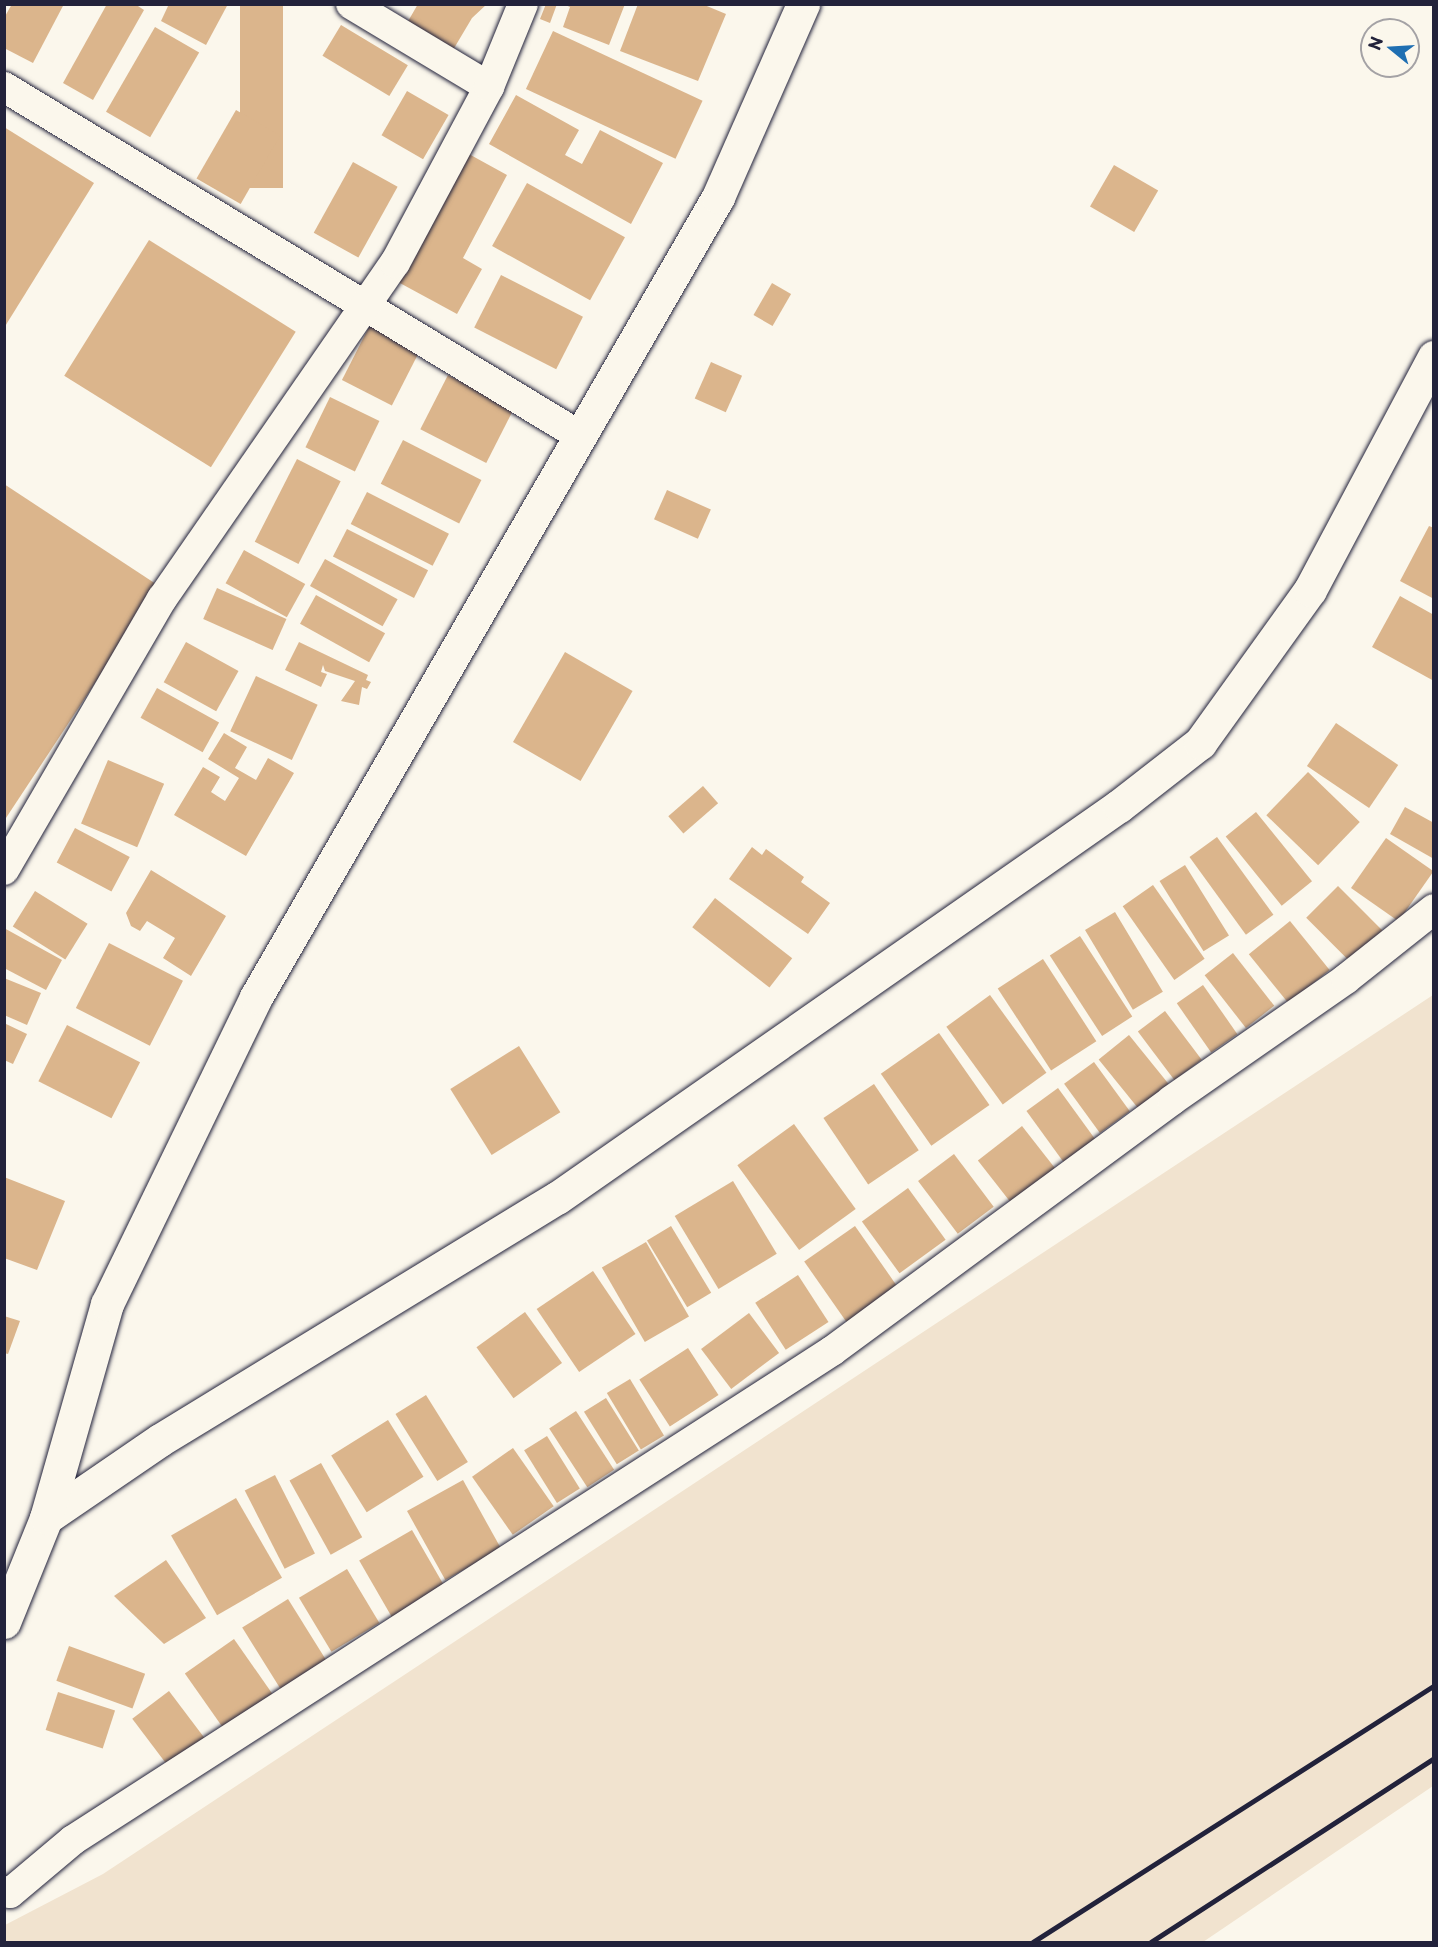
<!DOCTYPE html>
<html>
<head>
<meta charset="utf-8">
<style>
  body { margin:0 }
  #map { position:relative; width:1438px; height:1947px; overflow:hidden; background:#fbf7ec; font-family:"Playpen Sans",sans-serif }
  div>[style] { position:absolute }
  .built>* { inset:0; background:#f1e3cf }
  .building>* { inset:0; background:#dbb58c; transform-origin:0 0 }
  .roads { filter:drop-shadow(0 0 2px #22223b) drop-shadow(0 0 2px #22223b) }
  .street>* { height:30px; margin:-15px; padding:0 15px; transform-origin:15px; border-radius:15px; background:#fbf7ec }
  .secondary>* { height:33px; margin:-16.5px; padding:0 16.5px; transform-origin:16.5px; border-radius:16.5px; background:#fbf7ec }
  .rail>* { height:4.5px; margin:-2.25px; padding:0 2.25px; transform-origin:2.25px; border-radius:2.25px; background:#22223b }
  span { translate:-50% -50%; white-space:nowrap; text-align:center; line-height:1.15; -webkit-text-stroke:6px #fbf7ec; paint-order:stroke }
  .frame { position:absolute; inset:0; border:6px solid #22223b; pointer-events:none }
  .north { position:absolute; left:1360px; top:18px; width:60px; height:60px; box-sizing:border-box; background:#fbf7ec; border:2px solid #a4a2a5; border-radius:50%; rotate:288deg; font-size:16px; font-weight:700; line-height:24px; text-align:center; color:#22223b }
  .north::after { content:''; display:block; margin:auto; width:21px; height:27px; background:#1f6fb2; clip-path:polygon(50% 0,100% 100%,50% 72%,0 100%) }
</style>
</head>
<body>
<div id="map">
  <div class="built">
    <i style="clip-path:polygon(1433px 995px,1433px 1786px,1203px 1942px,5px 1942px,5px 1925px,103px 1874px)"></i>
  </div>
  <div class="building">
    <i style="clip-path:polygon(12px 4px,64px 4px,33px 63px,4px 48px,4px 18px)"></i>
    <i style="clip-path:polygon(107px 4px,135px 4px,144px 10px,93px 100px,63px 83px)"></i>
    <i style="clip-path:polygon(169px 4px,228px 4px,206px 45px,161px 21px)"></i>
    <i style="clip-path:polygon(418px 4px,487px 4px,472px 18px,453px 50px,407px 23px)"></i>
    <i style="clip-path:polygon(546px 4px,557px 4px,550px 23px,540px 19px)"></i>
    <i style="clip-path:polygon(563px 4px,625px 4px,609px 45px,563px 27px,570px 7px)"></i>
    <i style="clip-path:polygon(638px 4px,702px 4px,726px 14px,698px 81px,620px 51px)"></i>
    <i style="left:240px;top:5px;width:43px;height:183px"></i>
    <i style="left:341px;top:25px;width:78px;height:36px;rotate:31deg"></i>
    <i style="left:155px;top:27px;width:51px;height:98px;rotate:30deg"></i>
    <i style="left:553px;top:31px;width:165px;height:64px;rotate:25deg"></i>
    <i style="left:407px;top:91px;width:48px;height:51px;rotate:30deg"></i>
    <i style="clip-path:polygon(516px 95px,579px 130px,565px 155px,582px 164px,600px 130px,663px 163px,631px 224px,489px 144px)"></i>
    <i style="left:236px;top:110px;width:51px;height:79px;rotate:30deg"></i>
    <i style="clip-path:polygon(4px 127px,94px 183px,4px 328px)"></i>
    <i style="clip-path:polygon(467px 153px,507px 175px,463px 258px,482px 269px,457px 314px,398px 282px)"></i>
    <i style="left:353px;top:162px;width:51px;height:81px;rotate:29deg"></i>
    <i style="left:1114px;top:165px;width:51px;height:48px;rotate:30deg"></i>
    <i style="left:527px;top:183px;width:112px;height:72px;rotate:29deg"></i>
    <i style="left:149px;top:240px;width:173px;height:160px;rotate:32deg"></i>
    <i style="left:501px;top:275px;width:92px;height:59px;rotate:27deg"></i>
    <i style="left:772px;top:283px;width:22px;height:37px;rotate:30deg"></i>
    <i style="left:371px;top:323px;width:56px;height:64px;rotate:27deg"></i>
    <i style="left:711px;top:362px;width:34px;height:40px;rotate:24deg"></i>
    <i style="left:448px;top:375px;width:74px;height:61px;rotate:27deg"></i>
    <i style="left:330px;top:397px;width:55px;height:56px;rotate:26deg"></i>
    <i style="left:403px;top:440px;width:88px;height:49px;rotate:27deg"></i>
    <i style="left:297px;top:459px;width:49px;height:93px;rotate:27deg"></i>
    <i style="clip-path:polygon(4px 484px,159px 586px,4px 821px)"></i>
    <i style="left:667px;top:490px;width:48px;height:32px;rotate:24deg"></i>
    <i style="left:367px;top:492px;width:92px;height:36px;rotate:27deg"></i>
    <i style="clip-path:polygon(1429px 526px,1434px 528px,1434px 599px,1400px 581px)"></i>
    <i style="left:347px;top:529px;width:91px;height:31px;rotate:27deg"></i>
    <i style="left:244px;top:550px;width:70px;height:38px;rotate:29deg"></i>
    <i style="left:325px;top:559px;width:83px;height:31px;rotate:29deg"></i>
    <i style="left:217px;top:588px;width:76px;height:34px;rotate:24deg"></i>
    <i style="left:316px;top:595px;width:79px;height:33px;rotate:29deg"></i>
    <i style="clip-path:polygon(1400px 596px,1434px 615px,1434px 681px,1372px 647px)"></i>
    <i style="left:186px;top:642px;width:60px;height:46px;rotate:29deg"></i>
    <i style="clip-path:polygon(299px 642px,368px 675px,366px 680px,371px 682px,367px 689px,362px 687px,359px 705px,341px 701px,355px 681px,325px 671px,323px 665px,321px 672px,327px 674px,321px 687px,285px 670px)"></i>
    <i style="left:565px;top:652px;width:78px;height:104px;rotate:30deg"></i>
    <i style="left:256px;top:676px;width:68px;height:61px;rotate:25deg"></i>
    <i style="left:157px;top:688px;width:71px;height:34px;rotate:29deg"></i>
    <i style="left:1336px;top:723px;width:75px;height:52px;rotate:34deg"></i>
    <i style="clip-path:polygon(224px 733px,247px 747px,235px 768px,256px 780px,268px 758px,294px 773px,246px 856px,174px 815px,203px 767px,220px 777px,211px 792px,225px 801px,239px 778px,208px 759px)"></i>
    <i style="left:108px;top:760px;width:61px;height:69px;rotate:23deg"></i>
    <i style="left:1308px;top:772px;width:72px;height:60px;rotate:44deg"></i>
    <i style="left:703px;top:786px;width:23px;height:46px;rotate:49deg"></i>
    <i style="clip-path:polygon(1405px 807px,1434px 823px,1434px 859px,1390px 834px)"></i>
    <i style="left:1256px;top:812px;width:89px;height:39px;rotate:51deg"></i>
    <i style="left:75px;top:828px;width:62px;height:39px;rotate:28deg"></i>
    <i style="left:1217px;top:837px;width:96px;height:34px;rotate:54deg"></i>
    <i style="left:1386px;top:838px;width:58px;height:61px;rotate:35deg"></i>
    <i style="clip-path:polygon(752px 847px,762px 855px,766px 849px,804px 877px,801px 882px,830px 903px,808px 934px,729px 879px)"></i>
    <i style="left:1185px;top:865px;width:83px;height:30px;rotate:58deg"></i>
    <i style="clip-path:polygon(151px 870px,226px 916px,191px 976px,163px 958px,175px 938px,147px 921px,140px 931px,131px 926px,126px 913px)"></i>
    <i style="left:1153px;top:885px;width:90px;height:37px;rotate:55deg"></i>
    <i style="left:1338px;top:886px;width:65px;height:45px;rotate:45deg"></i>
    <i style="left:35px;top:891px;width:62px;height:42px;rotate:32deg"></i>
    <i style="left:715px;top:898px;width:98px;height:37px;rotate:38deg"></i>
    <i style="left:1115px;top:912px;width:93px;height:35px;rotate:59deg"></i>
    <i style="left:1290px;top:921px;width:63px;height:53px;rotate:51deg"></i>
    <i style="clip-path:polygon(4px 928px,62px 960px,46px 990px,4px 968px)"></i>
    <i style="left:1080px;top:936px;width:96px;height:36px;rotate:57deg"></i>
    <i style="left:109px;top:943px;width:83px;height:73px;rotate:27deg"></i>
    <i style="left:1233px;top:953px;width:67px;height:36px;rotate:52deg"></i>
    <i style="left:1043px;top:959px;width:98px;height:54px;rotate:57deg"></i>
    <i style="clip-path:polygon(4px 978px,41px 993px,27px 1025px,4px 1015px)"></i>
    <i style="left:1203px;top:985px;width:60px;height:32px;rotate:55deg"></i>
    <i style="left:990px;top:995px;width:96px;height:54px;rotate:54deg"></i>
    <i style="left:1165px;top:1011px;width:61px;height:34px;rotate:53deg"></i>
    <i style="clip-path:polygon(4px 1023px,27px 1034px,13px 1064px,4px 1060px)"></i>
    <i style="left:67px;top:1025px;width:82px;height:63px;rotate:27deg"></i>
    <i style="left:939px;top:1033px;width:88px;height:71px;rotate:55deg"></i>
    <i style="left:1129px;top:1035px;width:63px;height:39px;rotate:51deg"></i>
    <i style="left:519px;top:1046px;width:78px;height:81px;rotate:58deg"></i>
    <i style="left:1094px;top:1062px;width:61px;height:37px;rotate:54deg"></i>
    <i style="left:874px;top:1084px;width:80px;height:61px;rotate:56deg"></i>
    <i style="left:1058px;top:1088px;width:67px;height:39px;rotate:54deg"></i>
    <i style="left:794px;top:1124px;width:105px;height:70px;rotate:54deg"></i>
    <i style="left:1022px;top:1126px;width:61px;height:56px;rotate:52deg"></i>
    <i style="left:954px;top:1154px;width:66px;height:45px;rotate:53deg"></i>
    <i style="clip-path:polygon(4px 1177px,65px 1201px,37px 1270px,4px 1258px)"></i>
    <i style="left:733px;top:1181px;width:85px;height:68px;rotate:59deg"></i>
    <i style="left:908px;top:1188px;width:64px;height:57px;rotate:54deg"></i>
    <i style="left:671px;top:1226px;width:78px;height:28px;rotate:59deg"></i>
    <i style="left:855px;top:1226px;width:78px;height:62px;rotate:55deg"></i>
    <i style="left:646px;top:1242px;width:86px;height:51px;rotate:60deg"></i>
    <i style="left:593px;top:1271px;width:76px;height:68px;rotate:56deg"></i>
    <i style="left:798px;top:1275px;width:56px;height:51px;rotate:57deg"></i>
    <i style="left:525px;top:1312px;width:63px;height:60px;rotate:54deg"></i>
    <i style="left:749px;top:1313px;width:50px;height:60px;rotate:53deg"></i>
    <i style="clip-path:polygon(4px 1316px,20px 1321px,8px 1354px,4px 1353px)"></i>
    <i style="left:688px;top:1348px;width:56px;height:58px;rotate:57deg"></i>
    <i style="left:630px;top:1379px;width:66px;height:27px;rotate:59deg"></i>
    <i style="left:426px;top:1395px;width:79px;height:36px;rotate:58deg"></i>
    <i style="left:606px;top:1398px;width:62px;height:26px;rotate:58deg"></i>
    <i style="left:576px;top:1411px;width:70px;height:32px;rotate:57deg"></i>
    <i style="left:388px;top:1420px;width:67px;height:67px;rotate:58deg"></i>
    <i style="left:547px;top:1436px;width:62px;height:27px;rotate:58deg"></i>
    <i style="left:513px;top:1448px;width:71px;height:50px;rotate:55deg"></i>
    <i style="left:321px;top:1463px;width:85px;height:36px;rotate:61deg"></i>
    <i style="left:275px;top:1475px;width:88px;height:34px;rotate:63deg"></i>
    <i style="left:463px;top:1480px;width:79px;height:64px;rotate:61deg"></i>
    <i style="left:236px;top:1498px;width:92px;height:75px;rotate:60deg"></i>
    <i style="left:412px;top:1530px;width:69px;height:61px;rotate:60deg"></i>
    <i style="clip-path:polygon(166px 1560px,206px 1618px,164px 1644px,114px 1596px)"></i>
    <i style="left:347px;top:1569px;width:63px;height:56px;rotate:59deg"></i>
    <i style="left:288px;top:1599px;width:73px;height:54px;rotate:58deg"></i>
    <i style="left:234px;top:1639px;width:68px;height:60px;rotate:55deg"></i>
    <i style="left:69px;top:1646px;width:81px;height:37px;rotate:20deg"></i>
    <i style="left:169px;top:1691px;width:59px;height:46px;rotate:53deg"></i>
    <i style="left:58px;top:1692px;width:60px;height:40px;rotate:18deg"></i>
  </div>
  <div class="roads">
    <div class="street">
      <i style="left:351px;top:4px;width:161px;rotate:31deg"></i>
      <i style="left:4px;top:87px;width:673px;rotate:31.21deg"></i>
      <i style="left:4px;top:870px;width:314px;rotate:-59.8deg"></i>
      <i style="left:162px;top:599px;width:409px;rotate:-55.3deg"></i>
      <i style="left:395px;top:263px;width:200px;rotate:-61.9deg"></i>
      <i style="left:489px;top:87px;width:90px;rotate:-67.7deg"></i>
      <i style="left:4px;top:1891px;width:6px;rotate:18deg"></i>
      <i style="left:10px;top:1893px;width:82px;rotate:-40.1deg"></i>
      <i style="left:73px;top:1840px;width:903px;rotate:-32.79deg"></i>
      <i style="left:832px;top:1351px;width:423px;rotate:-36.4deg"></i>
      <i style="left:1172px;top:1100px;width:212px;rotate:-34.8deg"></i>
      <i style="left:1346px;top:979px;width:112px;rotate:-38.5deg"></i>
    </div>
    <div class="secondary">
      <i style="left:46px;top:1518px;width:138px;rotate:-34.4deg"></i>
      <i style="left:160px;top:1440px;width:465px;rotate:-31.4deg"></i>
      <i style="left:557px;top:1198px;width:685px;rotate:-34.9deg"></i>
      <i style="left:1119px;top:806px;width:103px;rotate:-37.9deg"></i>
      <i style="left:1200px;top:743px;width:188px;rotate:-54.3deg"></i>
      <i style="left:1310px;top:590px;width:264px;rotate:-62deg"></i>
      <i style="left:4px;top:1622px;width:112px;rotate:-68deg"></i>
      <i style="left:46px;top:1518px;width:223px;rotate:-74.1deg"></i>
      <i style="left:107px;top:1304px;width:341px;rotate:-64.1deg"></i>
      <i style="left:256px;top:997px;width:924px;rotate:-59.99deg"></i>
      <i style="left:718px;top:197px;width:211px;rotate:-66.2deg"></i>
    </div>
  </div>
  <div class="rail">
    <i style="left:1033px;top:1942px;width:476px;rotate:-32.6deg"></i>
    <i style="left:1151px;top:1942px;width:338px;rotate:-33deg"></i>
  </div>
  <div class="frame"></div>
  <div class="north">N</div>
</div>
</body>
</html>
